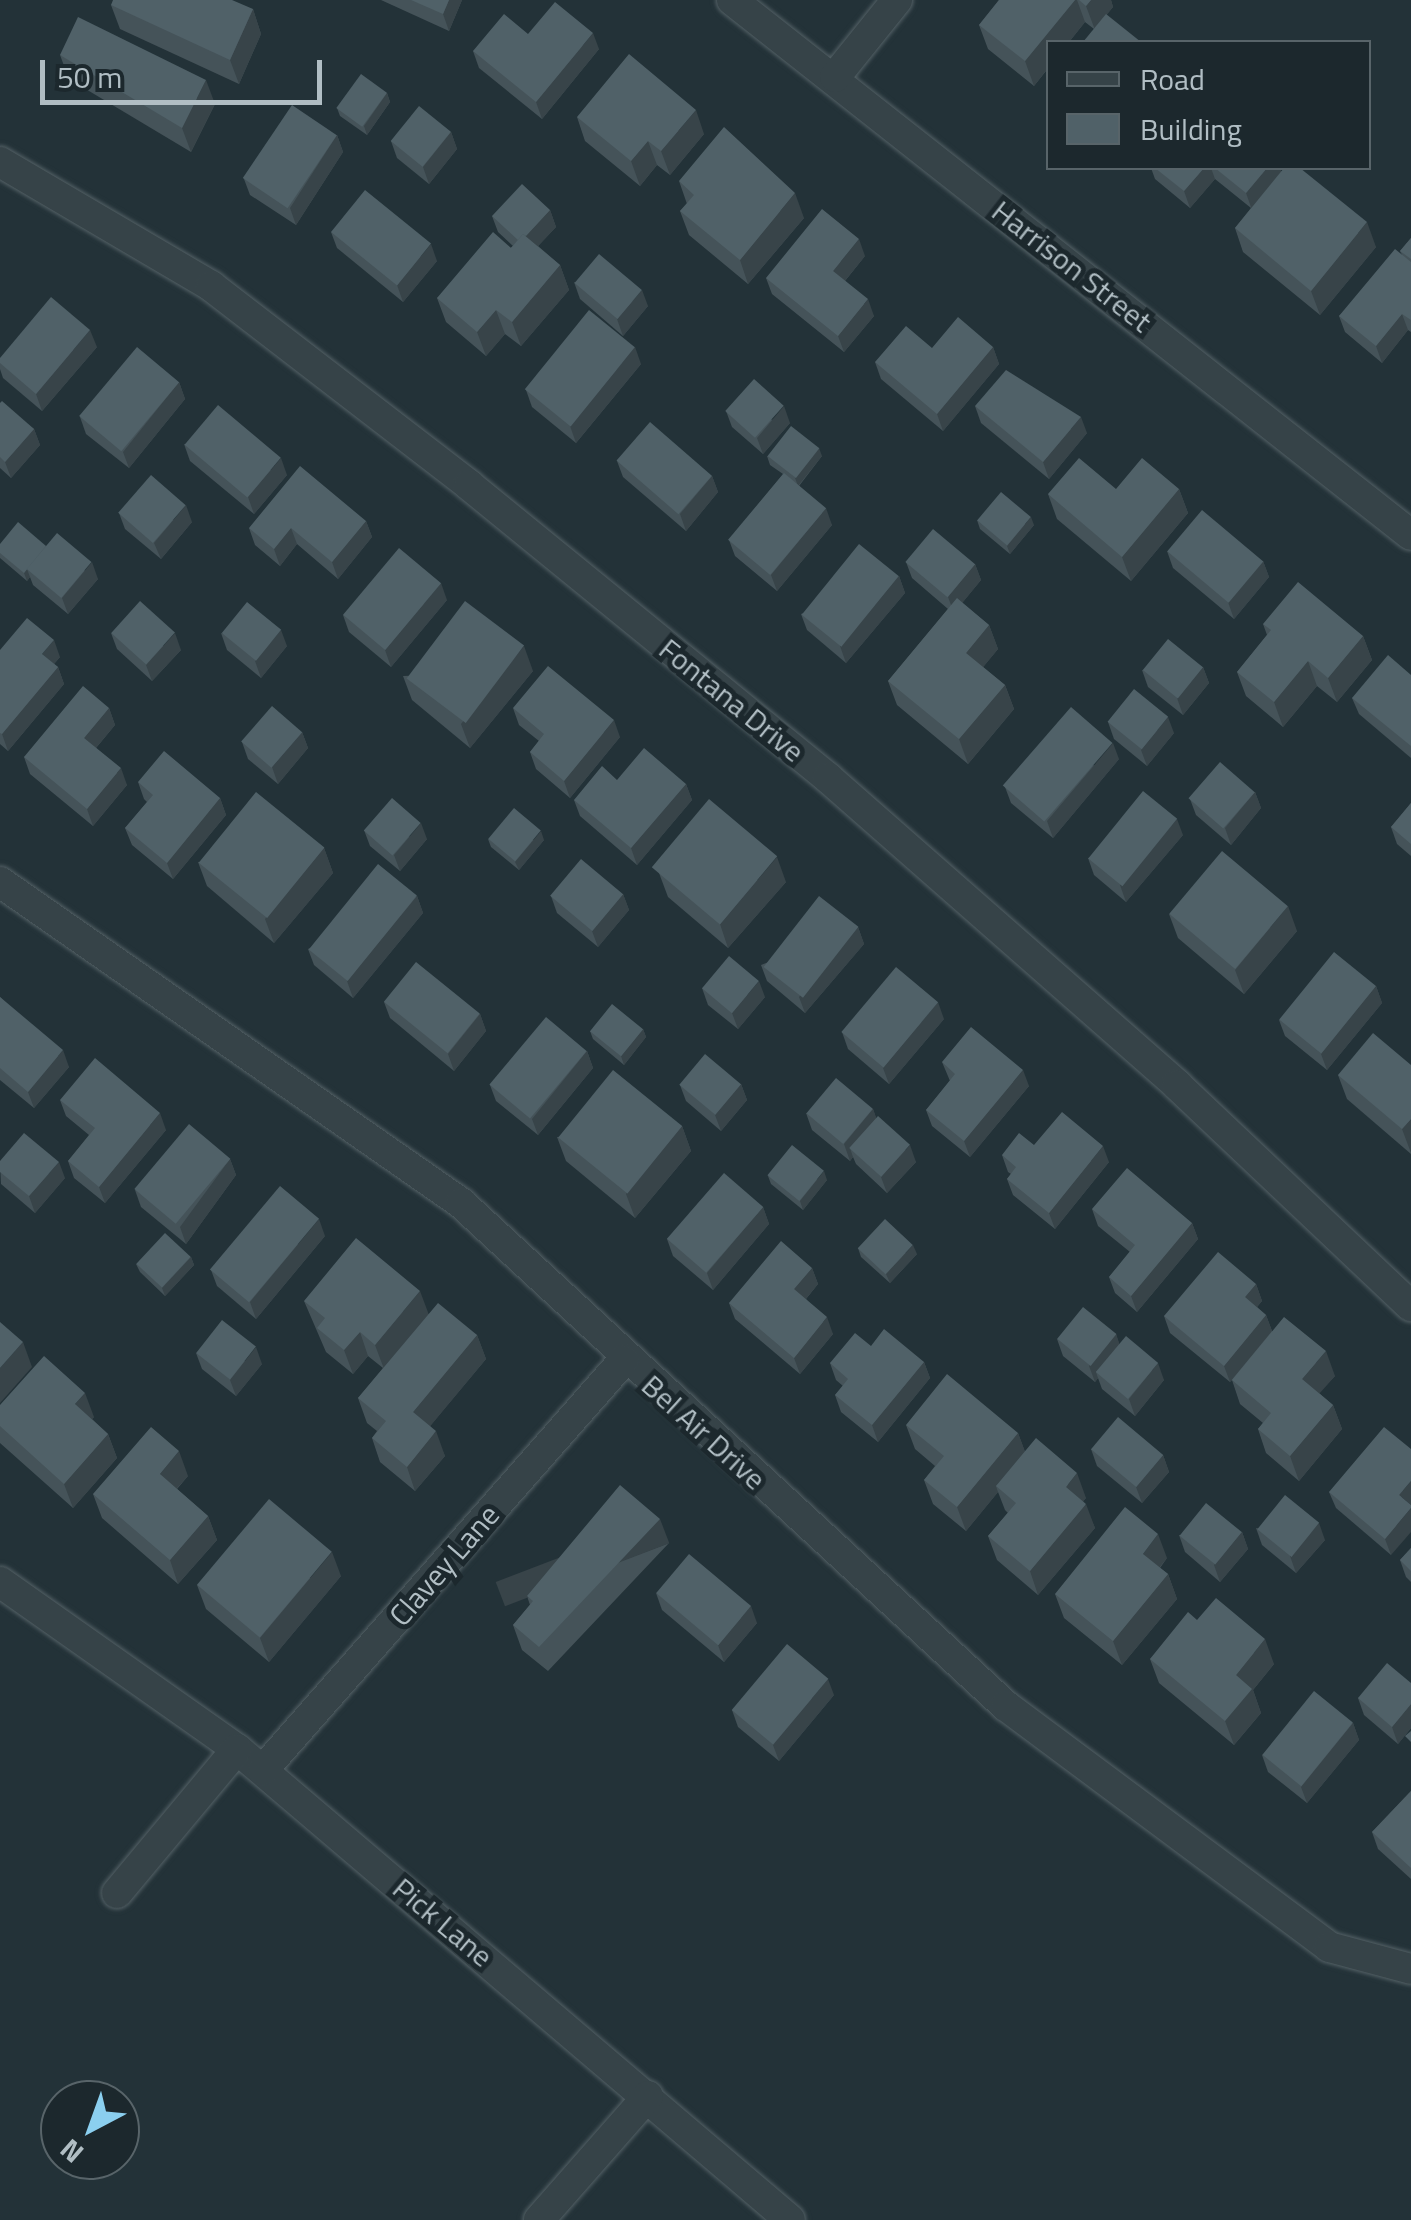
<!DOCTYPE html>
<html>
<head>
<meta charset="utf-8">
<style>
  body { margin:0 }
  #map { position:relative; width:1411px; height:2220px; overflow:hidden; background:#233238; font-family:"Titillium Web",sans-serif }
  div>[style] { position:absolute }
  .roads { filter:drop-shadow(0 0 2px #546166) drop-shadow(0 0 2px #546166) }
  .street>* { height:30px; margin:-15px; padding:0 15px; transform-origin:15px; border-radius:15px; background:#364348 }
  .wall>* { inset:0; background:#455359 }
  .shaded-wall>* { inset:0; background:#384449; transform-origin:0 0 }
  .building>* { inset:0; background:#506168; transform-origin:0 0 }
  span { translate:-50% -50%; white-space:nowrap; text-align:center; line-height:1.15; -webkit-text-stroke:10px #1c282d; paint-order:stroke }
  .street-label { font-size:30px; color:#b1bec4 }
  .legend { position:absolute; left:1046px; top:40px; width:325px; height:130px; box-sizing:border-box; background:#1c282d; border:2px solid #586469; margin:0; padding:12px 18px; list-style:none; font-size:30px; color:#b1bec4 }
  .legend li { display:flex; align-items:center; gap:20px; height:50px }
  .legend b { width:50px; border:2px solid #586469 }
  .north { position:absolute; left:40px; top:2080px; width:100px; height:100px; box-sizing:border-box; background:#1c282d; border:2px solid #586469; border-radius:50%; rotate:221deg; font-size:28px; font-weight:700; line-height:40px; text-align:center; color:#b1bec4 }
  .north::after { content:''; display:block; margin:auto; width:35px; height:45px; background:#8bcfef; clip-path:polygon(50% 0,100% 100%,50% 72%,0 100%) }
  .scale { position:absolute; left:40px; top:60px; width:282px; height:45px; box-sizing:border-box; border:5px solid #b1bec4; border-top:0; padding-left:12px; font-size:30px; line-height:35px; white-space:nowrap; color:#b1bec4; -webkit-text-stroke:8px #1c282d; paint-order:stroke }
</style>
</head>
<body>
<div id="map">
  <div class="roads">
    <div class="street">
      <i style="left:732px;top:0;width:864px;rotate:38.24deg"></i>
      <i style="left:835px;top:77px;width:99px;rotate:-51.2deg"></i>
      <i style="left:0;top:162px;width:245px;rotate:30.4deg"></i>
      <i style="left:211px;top:286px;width:326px;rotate:37.6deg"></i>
      <i style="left:469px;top:485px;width:463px;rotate:39.2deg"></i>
      <i style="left:828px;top:778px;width:465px;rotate:41.3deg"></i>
      <i style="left:1177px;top:1085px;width:322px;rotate:43.4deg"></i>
      <i style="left:0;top:882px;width:562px;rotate:34.85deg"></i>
      <i style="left:461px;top:1203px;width:742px;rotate:42.71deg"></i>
      <i style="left:1006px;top:1706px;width:403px;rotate:36.7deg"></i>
      <i style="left:1329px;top:1947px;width:85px;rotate:15deg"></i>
      <i style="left:0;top:1582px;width:290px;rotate:35.2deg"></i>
      <i style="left:237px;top:1749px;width:726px;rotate:40.42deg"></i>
      <i style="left:263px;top:1770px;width:546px;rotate:-48.64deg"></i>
      <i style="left:117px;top:1893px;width:187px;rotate:-50.2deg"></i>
      <i style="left:539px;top:2220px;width:165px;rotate:-48.7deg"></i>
    </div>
  </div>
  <div class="wall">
    <i style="clip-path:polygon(381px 0,462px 0,449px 31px)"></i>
    <i style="clip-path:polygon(999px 0,1111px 0,1113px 7px,1094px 29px,1085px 22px,1034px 86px,988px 49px,979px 25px)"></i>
    <i style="clip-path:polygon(111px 5px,253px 9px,261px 34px,239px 84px,120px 29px)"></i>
    <i style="clip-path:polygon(528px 34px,599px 49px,542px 119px,479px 68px,473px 51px)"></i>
    <i style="clip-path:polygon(60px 55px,215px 104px,191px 152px,69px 79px)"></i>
    <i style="clip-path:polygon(387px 93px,390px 102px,367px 135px,340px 116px,337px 108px)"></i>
    <i style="clip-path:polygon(577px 117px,704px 134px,670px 175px,657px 165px,640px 186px,585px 141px)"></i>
    <i style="clip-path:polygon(451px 132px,457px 149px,429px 184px,397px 158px,391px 141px)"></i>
    <i style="clip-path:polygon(337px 135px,343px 152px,296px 225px,250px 195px,244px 179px)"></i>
    <i style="clip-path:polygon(1151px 168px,1280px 168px,1281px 171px,1376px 247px,1320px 315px,1243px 252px,1235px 228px,1251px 208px,1215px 179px,1190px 208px,1155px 179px)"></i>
    <i style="clip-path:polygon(679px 181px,804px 218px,748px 284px,689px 235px,680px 211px,687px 204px)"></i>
    <i style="clip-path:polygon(550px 210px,556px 227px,538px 246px,560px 265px,569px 290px,521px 346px,505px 334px,486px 356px,446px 322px,437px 298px,513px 246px,498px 232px,492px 216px)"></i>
    <i style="clip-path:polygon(331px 232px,437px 261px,403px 302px,337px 248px)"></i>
    <i style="clip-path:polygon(1411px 238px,1411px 332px,1408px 330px,1382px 363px,1345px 332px,1339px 316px,1402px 255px,1400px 251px)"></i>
    <i style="clip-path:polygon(865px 256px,845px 281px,874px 316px,844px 352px,772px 294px,766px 278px)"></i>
    <i style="clip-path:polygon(574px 282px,648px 306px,623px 336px,580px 299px)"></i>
    <i style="clip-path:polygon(97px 347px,42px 411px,3px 378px,0 369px,0 358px)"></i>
    <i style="clip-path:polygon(993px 347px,999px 364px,943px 431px,881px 379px,875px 362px,932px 348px)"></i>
    <i style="clip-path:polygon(641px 364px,576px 443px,532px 407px,526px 390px)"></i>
    <i style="clip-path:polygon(179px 382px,185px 399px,129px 468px,86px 434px,80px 417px)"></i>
    <i style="clip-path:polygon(0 403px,34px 429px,40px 445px,11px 478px,0 468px)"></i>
    <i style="clip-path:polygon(975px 406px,1087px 433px,1049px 479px,981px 423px)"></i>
    <i style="clip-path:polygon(726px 411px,790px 423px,763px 454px,732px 427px)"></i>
    <i style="clip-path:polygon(184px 444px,287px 475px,254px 514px,190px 461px)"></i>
    <i style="clip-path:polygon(767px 456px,822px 456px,799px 486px,832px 525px,777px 591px,735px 556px,729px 540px,783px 474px,770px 465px)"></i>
    <i style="clip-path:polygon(617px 461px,712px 476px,718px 492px,686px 531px,623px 477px)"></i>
    <i style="clip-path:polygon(1116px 489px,1179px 489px,1188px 513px,1131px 581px,1057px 519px,1048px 494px)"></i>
    <i style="clip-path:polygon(119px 513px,192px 522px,161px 559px,125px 529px)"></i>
    <i style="clip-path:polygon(977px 520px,1034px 525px,1010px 554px,980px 529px)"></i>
    <i style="clip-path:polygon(366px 521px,372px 537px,338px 579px,297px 544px,280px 566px,255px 545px,249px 528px)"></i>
    <i style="clip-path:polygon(46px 546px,98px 579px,68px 614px,33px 585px,30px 577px,27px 581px,0 558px,0 553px)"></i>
    <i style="clip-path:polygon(1167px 551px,1263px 561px,1269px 577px,1234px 619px,1173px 568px)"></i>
    <i style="clip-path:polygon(906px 562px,975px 564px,981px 580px,962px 603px,989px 625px,998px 649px,983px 667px,1005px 685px,1014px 709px,968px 764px,897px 705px,888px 681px,948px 609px,912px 578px)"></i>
    <i style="clip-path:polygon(899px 576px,905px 593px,846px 663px,807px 630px,801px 614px)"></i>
    <i style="clip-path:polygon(447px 600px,391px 667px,349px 632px,343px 615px)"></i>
    <i style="clip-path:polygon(1263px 624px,1363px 636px,1372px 660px,1337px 702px,1317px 686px,1283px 727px,1246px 696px,1237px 672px,1267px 635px)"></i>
    <i style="clip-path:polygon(111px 633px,181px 650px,152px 681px,117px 649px)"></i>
    <i style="clip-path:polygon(221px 633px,287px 646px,261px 678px,227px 650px)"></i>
    <i style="clip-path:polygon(0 650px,60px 657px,54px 664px,58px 667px,64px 684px,8px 751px,0 744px)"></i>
    <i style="clip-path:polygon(1203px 667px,1209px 683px,1183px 715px,1148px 687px,1142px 670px)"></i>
    <i style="clip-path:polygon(533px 671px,470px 748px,412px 700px,403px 676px)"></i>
    <i style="clip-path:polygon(1411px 675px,1411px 758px,1359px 714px,1352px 698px)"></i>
    <i style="clip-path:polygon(109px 708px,115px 725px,96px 748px,127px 785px,93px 826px,30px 774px,24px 757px)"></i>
    <i style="clip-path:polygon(513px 708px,620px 737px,570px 798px,536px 769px,530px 752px,539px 741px,519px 725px)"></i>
    <i style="clip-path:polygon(1108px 722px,1174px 733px,1147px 766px,1114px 739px)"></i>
    <i style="clip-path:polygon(302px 732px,308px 748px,278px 784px,248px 759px,242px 742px)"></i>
    <i style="clip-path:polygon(1119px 759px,1053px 838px,1011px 803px,1005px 787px)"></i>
    <i style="clip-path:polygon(617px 780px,686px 784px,692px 800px,637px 865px,580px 816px,574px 800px)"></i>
    <i style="clip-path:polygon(138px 782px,220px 798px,226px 815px,173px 879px,132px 845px,125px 828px,147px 802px,144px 799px)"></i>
    <i style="clip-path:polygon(1255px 792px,1261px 808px,1231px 845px,1196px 815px,1190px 799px)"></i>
    <i style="clip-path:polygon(1411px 803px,1411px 856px,1397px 844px,1391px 827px)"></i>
    <i style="clip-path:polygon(364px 830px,427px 839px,400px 871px,370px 846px)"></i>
    <i style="clip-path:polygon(1183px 835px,1126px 902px,1094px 875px,1088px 858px)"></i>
    <i style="clip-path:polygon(488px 839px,544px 840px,519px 870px,491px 847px)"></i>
    <i style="clip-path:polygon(324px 848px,333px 873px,274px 943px,207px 886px,198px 862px)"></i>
    <i style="clip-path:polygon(659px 873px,786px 882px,728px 948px,668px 897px)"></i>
    <i style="clip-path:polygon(623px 894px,629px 910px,598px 947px,557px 913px,551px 896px)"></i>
    <i style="clip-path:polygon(417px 896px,423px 913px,353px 998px,314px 965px,308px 949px)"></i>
    <i style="clip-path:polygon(1169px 914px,1297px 931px,1244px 994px,1178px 938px)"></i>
    <i style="clip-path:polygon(858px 927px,864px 944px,805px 1013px,767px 981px,761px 965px)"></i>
    <i style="clip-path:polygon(1376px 986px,1382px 1003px,1327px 1070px,1285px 1036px,1279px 1020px)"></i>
    <i style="clip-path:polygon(702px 988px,765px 997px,738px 1029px,708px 1005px)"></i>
    <i style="clip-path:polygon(0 997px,69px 1067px,34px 1108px,0 1080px)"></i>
    <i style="clip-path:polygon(384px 1002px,480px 1014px,486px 1031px,454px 1071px,390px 1018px)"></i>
    <i style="clip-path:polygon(944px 1019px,889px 1084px,848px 1049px,842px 1032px)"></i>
    <i style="clip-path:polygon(643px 1029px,646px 1037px,624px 1065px,593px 1039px,590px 1031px)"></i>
    <i style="clip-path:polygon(587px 1051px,593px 1068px,538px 1135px,496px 1101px,490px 1085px)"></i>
    <i style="clip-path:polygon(942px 1062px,1029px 1086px,970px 1157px,932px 1126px,926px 1110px,950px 1081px)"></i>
    <i style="clip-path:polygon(1411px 1065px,1411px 1154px,1347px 1099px,1338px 1075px)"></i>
    <i style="clip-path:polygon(741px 1084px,747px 1100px,721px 1131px,686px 1101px,680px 1085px)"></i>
    <i style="clip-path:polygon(60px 1100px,166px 1130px,105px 1203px,74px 1178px,68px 1161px,89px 1135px,66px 1116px)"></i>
    <i style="clip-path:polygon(873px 1109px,876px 1118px,916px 1162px,887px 1193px,856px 1164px,853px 1157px,850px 1161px,812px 1130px,806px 1113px)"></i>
    <i style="clip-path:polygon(682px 1126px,691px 1151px,635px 1218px,566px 1161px,557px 1137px)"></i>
    <i style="clip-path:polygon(1002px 1155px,1109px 1162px,1055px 1229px,1013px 1195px,1007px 1179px,1011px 1174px,1008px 1172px)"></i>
    <i style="clip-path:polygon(230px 1159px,236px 1175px,186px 1244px,141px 1207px,135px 1190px)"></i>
    <i style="clip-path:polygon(0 1161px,65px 1178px,35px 1213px,1px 1184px)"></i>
    <i style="clip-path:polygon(768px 1176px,827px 1180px,803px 1210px,771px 1184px)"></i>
    <i style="clip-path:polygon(763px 1207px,769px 1224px,713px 1290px,673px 1256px,667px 1239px)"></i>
    <i style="clip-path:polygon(1092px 1209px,1192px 1223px,1198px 1239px,1137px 1312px,1115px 1293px,1109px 1277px,1130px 1252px,1098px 1226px)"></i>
    <i style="clip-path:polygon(325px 1236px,256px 1319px,217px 1286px,211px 1270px)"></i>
    <i style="clip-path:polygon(858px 1248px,917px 1254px,890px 1283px,861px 1257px)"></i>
    <i style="clip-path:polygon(191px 1257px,194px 1265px,165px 1296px,140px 1272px,136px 1264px)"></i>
    <i style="clip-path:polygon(812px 1268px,818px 1284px,806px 1299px,833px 1334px,800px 1374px,735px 1319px,729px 1303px)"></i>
    <i style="clip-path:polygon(1256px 1284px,1262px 1301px,1257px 1307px,1266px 1315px,1272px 1331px,1335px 1376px,1319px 1393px,1333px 1405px,1342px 1429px,1299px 1481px,1266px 1453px,1258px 1429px,1263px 1423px,1240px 1404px,1232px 1380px,1230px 1382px,1170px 1333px,1164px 1316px)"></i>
    <i style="clip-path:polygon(304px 1301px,428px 1314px,477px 1335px,486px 1359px,430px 1426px,445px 1456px,415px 1491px,380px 1462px,372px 1438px,377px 1431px,367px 1423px,358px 1398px,383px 1368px,368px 1356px,353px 1374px,326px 1352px)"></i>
    <i style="clip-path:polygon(1116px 1334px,1119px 1344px,1164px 1380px,1135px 1416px,1102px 1389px,1098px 1378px,1095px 1382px,1063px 1356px,1057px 1339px)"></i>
    <i style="clip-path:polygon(871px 1346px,924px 1362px,930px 1378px,878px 1442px,841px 1412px,835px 1395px,843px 1386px,836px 1380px,830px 1363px)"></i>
    <i style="clip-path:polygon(196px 1353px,262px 1364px,236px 1396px,202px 1369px)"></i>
    <i style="clip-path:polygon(0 1405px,94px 1417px,92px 1419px,108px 1434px,117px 1458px,73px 1508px,0 1443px)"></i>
    <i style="clip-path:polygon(906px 1425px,1018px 1433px,1025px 1452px,1086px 1498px,1083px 1501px,1095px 1528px,1038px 1595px,997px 1560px,988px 1536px,1008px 1513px,1005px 1510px,998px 1492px,966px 1531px,933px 1504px,924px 1480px,935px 1466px,915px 1449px)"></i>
    <i style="clip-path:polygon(1091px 1449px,1163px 1455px,1169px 1472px,1142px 1503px,1097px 1466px)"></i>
    <i style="clip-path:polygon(1411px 1449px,1391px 1555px,1336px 1508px,1329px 1492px)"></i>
    <i style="clip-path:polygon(188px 1476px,177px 1489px,208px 1516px,217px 1540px,178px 1584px,102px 1518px,93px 1494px)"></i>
    <i style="clip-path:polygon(1256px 1528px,1325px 1540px,1296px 1573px,1262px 1545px)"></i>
    <i style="clip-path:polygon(1242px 1532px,1248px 1549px,1220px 1582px,1185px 1552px,1179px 1535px)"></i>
    <i style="clip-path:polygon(669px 1543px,548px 1671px,522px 1650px,513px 1625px,530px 1605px,527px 1596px)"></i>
    <i style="clip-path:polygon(1411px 1548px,1411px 1582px,1406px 1577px,1400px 1560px)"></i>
    <i style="clip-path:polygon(1167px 1558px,1160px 1568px,1168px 1574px,1177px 1599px,1122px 1665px,1064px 1618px,1055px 1594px)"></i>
    <i style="clip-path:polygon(341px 1576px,269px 1662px,206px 1609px,197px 1585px)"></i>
    <i style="clip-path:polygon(656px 1593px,757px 1623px,724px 1662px,662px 1610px)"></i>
    <i style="clip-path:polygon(1197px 1620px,1274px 1664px,1253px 1690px,1261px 1713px,1234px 1745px,1159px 1683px,1150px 1659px)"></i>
    <i style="clip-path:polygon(1411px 1683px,1411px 1728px,1398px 1744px,1364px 1715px,1358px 1698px)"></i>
    <i style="clip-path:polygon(834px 1695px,779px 1761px,738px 1727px,732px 1710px)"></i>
    <i style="clip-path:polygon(1353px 1723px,1359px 1740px,1307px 1803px,1268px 1772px,1262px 1755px)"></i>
    <i style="clip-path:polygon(1411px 1791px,1411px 1879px,1378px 1849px,1372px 1832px)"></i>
  </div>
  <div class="shaded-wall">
    <i style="clip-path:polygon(449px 0,462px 0,449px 31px,443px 14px)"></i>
    <i style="clip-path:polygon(1075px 0,1077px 0,1085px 22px,1069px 42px,1048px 42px,1048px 68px,1034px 86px,1025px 61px)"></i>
    <i style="clip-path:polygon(1091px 0,1111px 0,1113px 7px,1095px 30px,1086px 6px)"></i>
    <i style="clip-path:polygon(253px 9px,261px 34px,239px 84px,230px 60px)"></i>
    <i style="clip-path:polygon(593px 33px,599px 49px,542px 119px,536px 102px)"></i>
    <i style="clip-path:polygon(206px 80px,215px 104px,191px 152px,182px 128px)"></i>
    <i style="clip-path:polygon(387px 93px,390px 102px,367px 135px,364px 126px)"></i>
    <i style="clip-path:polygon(696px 110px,704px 134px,670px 175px,661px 151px)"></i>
    <i style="clip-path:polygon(451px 132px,457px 149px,429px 184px,423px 167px)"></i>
    <i style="clip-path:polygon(337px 135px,343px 152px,296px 225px,290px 208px)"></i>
    <i style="clip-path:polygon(648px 141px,657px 165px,640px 186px,631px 161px)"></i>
    <i style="clip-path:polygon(1204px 168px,1211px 168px,1215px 179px,1190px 208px,1184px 191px)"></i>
    <i style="clip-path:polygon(1267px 168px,1280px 168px,1282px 173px,1252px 210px,1246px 193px)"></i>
    <i style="clip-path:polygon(795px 193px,804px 218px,748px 284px,740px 260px)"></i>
    <i style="clip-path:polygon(550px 210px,556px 227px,526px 259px,520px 242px)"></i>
    <i style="clip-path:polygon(1367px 222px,1376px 247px,1320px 315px,1311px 291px)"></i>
    <i style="clip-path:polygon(859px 239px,865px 256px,839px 288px,833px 271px)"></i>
    <i style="clip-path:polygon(431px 244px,437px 261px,403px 302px,397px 285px)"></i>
    <i style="clip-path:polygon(560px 265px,569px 290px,521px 346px,512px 322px)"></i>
    <i style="clip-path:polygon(642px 290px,648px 306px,623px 336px,617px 319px)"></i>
    <i style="clip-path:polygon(868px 299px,874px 316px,844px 352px,838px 336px)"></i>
    <i style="clip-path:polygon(496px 310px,505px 334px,486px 356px,477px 332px)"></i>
    <i style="clip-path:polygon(1402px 314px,1408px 330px,1382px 363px,1376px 346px)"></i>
    <i style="clip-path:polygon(90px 330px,97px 347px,42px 411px,36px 394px)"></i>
    <i style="clip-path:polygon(635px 347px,641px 364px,576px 443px,570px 426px)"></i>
    <i style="clip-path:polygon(993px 347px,999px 364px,943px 431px,937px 414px)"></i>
    <i style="clip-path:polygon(179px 382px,185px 399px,129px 468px,123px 452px)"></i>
    <i style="clip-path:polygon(784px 406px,790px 423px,763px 454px,757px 438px)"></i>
    <i style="clip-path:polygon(1081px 417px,1087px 433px,1049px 479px,1043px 462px)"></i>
    <i style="clip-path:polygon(34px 429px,40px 445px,11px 478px,5px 462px)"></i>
    <i style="clip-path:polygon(819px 448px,822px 456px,798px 486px,795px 478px)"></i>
    <i style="clip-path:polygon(281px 458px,287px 475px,254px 514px,248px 497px)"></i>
    <i style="clip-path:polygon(712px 476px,718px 492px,686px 531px,680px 514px)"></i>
    <i style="clip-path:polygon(1179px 489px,1188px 513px,1131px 581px,1122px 557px)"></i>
    <i style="clip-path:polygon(186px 505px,192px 522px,161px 559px,154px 543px)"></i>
    <i style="clip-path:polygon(826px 508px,832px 525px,777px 591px,771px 575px)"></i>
    <i style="clip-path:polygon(1031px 517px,1034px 525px,1010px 554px,1007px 546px)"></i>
    <i style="clip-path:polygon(366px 521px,372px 537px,338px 579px,332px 562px)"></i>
    <i style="clip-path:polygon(291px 528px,297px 544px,280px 566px,274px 549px)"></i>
    <i style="clip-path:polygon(1263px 561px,1269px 577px,1234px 619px,1228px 602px)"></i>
    <i style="clip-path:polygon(92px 562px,98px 579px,68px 614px,62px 598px)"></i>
    <i style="clip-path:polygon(975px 564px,981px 580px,954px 613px,948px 597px)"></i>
    <i style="clip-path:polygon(27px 569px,30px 577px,27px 581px,24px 573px)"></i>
    <i style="clip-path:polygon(899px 576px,905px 593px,846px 663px,840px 646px)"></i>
    <i style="clip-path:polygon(441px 583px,447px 600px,391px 667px,385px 650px)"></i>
    <i style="clip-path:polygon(989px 625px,998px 649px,975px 677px,966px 653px)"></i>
    <i style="clip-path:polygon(281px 630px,287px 646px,261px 678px,255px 661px)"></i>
    <i style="clip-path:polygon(175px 633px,181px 650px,152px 681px,146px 665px)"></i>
    <i style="clip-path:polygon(1363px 636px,1372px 660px,1337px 702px,1328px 678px)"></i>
    <i style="clip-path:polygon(54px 640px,60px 657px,48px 671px,42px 654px)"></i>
    <i style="clip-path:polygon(524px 646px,533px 671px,470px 748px,461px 724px)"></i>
    <i style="clip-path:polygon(1308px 661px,1317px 686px,1283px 727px,1274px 702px)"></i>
    <i style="clip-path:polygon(58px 667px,64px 684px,8px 751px,2px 734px)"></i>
    <i style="clip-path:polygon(1203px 667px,1209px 683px,1183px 715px,1177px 698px)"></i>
    <i style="clip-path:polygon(1005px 685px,1014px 709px,968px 764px,959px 739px)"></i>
    <i style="clip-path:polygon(109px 708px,115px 725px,90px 755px,84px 738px)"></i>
    <i style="clip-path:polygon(1168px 717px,1174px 733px,1147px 766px,1141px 750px)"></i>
    <i style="clip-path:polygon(614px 720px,620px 737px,570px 798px,564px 781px)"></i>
    <i style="clip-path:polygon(302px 732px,308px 748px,278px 784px,272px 767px)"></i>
    <i style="clip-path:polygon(1113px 743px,1119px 759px,1053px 838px,1047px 821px)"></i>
    <i style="clip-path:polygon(121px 768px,127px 785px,93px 826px,87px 809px)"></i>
    <i style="clip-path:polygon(686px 784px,692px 800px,637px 865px,631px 848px)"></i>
    <i style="clip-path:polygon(1255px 792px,1261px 808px,1231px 845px,1225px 828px)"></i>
    <i style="clip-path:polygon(220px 798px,226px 815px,173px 879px,167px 863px)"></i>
    <i style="clip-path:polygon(1177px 819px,1183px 835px,1126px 902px,1120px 885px)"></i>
    <i style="clip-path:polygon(421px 823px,427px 839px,400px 871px,394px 855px)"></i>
    <i style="clip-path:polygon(541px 831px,544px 840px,519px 870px,515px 862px)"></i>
    <i style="clip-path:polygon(324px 848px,333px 873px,274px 943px,265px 919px)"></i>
    <i style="clip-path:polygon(777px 857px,786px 882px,728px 948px,720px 924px)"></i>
    <i style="clip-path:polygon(623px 894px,629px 910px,598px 947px,592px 931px)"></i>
    <i style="clip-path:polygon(417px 896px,423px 913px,353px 998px,347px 981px)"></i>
    <i style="clip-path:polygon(1288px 906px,1297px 931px,1244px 994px,1235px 970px)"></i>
    <i style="clip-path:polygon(858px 927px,864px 944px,805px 1013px,799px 997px)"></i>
    <i style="clip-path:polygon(759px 981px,765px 997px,738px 1029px,732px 1013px)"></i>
    <i style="clip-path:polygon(1376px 986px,1382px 1003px,1327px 1070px,1321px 1054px)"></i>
    <i style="clip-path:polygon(938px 1002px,944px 1019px,889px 1084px,883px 1068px)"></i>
    <i style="clip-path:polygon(480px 1014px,486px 1031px,454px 1071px,448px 1054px)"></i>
    <i style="clip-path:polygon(643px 1029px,646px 1037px,624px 1065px,621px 1056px)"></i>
    <i style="clip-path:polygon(63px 1050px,69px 1067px,34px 1108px,28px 1092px)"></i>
    <i style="clip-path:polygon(587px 1051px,593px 1068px,538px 1135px,532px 1119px)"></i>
    <i style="clip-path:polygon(1023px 1070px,1029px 1086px,970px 1157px,964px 1141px)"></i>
    <i style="clip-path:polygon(741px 1084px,747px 1100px,721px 1131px,715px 1115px)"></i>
    <i style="clip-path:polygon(873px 1109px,879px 1126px,850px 1148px,853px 1157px,850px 1161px,844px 1144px)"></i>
    <i style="clip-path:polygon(160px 1113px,166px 1130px,105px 1203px,99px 1187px)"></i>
    <i style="clip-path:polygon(1411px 1119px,1411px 1153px,1402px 1129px)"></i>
    <i style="clip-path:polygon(682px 1126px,691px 1151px,635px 1218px,626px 1194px)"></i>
    <i style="clip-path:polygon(910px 1145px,916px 1162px,887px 1193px,881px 1177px)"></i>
    <i style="clip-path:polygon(1103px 1146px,1109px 1162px,1055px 1229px,1049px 1213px)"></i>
    <i style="clip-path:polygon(230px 1159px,236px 1175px,186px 1244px,180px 1227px)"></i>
    <i style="clip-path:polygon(59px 1162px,65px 1178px,35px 1213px,29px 1196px)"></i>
    <i style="clip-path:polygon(824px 1171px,827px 1180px,803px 1210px,800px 1201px)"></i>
    <i style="clip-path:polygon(763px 1207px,769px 1224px,713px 1290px,707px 1273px)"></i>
    <i style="clip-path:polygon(319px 1219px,325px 1236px,256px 1319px,250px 1302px)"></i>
    <i style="clip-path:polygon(1192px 1223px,1198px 1239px,1137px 1312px,1131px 1296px)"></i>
    <i style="clip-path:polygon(913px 1245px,917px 1254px,890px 1283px,886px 1274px)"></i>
    <i style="clip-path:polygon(191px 1257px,194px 1265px,165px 1296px,162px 1288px)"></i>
    <i style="clip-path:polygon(812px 1268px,818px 1284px,800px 1306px,794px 1289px)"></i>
    <i style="clip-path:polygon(1256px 1284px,1262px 1301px,1251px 1314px,1245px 1297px)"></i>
    <i style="clip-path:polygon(420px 1291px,429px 1315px,384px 1369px,375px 1345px)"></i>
    <i style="clip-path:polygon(1266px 1315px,1272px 1331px,1230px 1382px,1224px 1366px)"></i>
    <i style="clip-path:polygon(827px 1317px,833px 1334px,800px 1374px,794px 1358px)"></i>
    <i style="clip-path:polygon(360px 1332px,368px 1356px,353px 1374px,344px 1350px)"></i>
    <i style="clip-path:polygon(1116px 1334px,1122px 1351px,1096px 1372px,1098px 1378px,1095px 1382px,1089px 1366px)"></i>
    <i style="clip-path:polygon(477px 1335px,486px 1359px,422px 1436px,413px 1412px)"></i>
    <i style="clip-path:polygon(23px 1342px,32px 1367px,0 1403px,0 1368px)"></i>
    <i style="clip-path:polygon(256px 1347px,262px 1364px,236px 1396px,230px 1380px)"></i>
    <i style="clip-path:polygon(1326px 1351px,1335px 1376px,1311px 1403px,1302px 1379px)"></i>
    <i style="clip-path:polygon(924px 1362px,930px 1378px,878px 1442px,872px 1425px)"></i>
    <i style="clip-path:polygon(1158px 1363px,1164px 1380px,1135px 1416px,1129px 1399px)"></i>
    <i style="clip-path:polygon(85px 1393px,94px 1417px,83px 1429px,75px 1404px)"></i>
    <i style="clip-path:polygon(1333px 1405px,1342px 1429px,1299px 1481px,1290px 1456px)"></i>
    <i style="clip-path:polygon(436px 1431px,445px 1456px,415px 1491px,407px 1467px)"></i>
    <i style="clip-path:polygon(1018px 1433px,1027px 1457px,996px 1486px,998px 1492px,966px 1531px,957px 1507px)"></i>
    <i style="clip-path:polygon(108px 1434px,117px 1458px,73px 1508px,64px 1484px)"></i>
    <i style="clip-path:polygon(179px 1451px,188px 1476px,168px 1498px,160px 1474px)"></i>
    <i style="clip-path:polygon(1163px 1455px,1169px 1472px,1142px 1503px,1136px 1487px)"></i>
    <i style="clip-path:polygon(1077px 1473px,1086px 1498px,1075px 1511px,1066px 1487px)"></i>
    <i style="clip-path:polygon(1411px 1481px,1411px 1505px,1399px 1495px)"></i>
    <i style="clip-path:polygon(1086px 1504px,1095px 1528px,1038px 1595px,1030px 1571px)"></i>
    <i style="clip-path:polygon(1411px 1508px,1411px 1532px,1391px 1555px,1385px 1539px)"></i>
    <i style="clip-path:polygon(208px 1516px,217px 1540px,178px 1584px,170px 1560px)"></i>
    <i style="left:660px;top:1519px;width:26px;height:176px;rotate:69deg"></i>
    <i style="clip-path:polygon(1319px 1523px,1325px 1540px,1296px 1573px,1290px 1556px)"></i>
    <i style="clip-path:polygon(1242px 1532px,1248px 1549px,1220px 1582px,1214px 1565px)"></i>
    <i style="clip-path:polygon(1158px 1534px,1167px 1558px,1151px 1578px,1143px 1554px)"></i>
    <i style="clip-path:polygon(332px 1552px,341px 1576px,269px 1662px,260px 1638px)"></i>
    <i style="clip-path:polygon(1168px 1574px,1177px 1599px,1122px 1665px,1113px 1641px)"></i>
    <i style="clip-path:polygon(751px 1606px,757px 1623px,724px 1662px,718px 1645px)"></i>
    <i style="clip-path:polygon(1265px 1639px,1274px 1664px,1253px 1690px,1261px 1713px,1234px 1745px,1225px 1721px,1236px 1675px)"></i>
    <i style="clip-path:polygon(828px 1679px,834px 1695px,779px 1761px,773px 1745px)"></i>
    <i style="clip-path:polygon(1411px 1704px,1411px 1728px,1398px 1744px,1392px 1727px)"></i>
    <i style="clip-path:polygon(1353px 1723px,1359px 1740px,1307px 1803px,1301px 1787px)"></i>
  </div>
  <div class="building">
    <i style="clip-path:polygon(113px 0,232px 0,253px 9px,230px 60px,111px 5px)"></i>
    <i style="clip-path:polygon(411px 0,449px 0,443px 14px)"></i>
    <i style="clip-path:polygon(999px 0,1075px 0,1025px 61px,979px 25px)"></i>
    <i style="clip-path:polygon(1079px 0,1091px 0,1086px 6px)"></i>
    <i style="clip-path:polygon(555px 2px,593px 33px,536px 102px,473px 51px,504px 14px,528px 34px)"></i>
    <i style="clip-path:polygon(1106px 14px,1141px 42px,1083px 42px)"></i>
    <i style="clip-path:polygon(78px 17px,206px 80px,182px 128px,60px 55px)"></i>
    <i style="clip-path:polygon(629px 54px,696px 110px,661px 151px,648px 141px,631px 161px,577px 117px)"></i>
    <i style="left:361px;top:74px;width:32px;height:42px;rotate:36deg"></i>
    <i style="left:292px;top:105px;width:54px;height:88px;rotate:34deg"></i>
    <i style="left:419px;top:106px;width:41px;height:45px;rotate:39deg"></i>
    <i style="clip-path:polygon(724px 127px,795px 193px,740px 260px,680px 211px,694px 195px,679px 181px)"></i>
    <i style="clip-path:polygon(1155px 168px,1204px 168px,1184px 191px)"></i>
    <i style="clip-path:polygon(1215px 168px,1267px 168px,1246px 193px)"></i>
    <i style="clip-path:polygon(1284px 168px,1300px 168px,1367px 222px,1311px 291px,1235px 228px)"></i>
    <i style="clip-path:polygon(522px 184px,550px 210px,526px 236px,523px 234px,518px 240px,492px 216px)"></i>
    <i style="left:365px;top:190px;width:85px;height:54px;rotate:39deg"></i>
    <i style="clip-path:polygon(822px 209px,859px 239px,833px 271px,868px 299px,838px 336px,766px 278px)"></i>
    <i style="clip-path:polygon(493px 232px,511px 248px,523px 234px,560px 265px,512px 322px,496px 310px,477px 332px,437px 298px)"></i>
    <i style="clip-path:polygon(1411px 238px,1411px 259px,1400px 251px)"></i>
    <i style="clip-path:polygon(1395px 249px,1411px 262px,1411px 320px,1402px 314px,1376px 346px,1339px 316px)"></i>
    <i style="left:599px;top:254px;width:56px;height:38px;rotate:40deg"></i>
    <i style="clip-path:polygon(51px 297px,90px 330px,36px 394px,0 363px,0 358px)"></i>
    <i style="left:589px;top:310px;width:59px;height:102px;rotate:39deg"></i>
    <i style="clip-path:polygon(958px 317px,993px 347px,937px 414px,875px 362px,906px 326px,932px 348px)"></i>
    <i style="left:137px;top:347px;width:55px;height:90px;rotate:40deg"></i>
    <i style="clip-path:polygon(1006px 370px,1081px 417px,1043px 462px,975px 406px)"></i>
    <i style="left:754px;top:379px;width:40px;height:43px;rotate:42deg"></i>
    <i style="clip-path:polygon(2px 401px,34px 429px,5px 462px,0 457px,0 403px)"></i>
    <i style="left:218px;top:405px;width:82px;height:52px;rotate:40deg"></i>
    <i style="left:650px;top:422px;width:82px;height:51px;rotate:41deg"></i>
    <i style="left:791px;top:426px;width:36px;height:38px;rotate:38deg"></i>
    <i style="clip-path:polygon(1079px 458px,1116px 489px,1142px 458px,1179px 489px,1122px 557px,1048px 494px)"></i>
    <i style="clip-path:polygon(300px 466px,366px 521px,332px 562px,291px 528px,274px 549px,249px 528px)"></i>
    <i style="left:784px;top:473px;width:55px;height:87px;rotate:40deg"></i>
    <i style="left:151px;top:475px;width:46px;height:50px;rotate:41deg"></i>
    <i style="left:1001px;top:492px;width:39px;height:37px;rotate:40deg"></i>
    <i style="left:1202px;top:510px;width:80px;height:54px;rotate:40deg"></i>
    <i style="clip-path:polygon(18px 522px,46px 546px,24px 573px,0 553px,0 544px)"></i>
    <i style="left:933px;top:529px;width:55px;height:43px;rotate:40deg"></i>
    <i style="left:57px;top:533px;width:45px;height:47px;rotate:40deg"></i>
    <i style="left:859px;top:544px;width:51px;height:91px;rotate:39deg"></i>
    <i style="left:399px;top:548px;width:55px;height:87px;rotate:40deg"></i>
    <i style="clip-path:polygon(1298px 582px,1363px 636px,1328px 678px,1308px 661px,1274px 702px,1237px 672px,1271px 630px,1263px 624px)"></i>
    <i style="clip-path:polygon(957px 598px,989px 625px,966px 653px,1005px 685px,959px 739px,888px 681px)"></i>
    <i style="left:140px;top:601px;width:47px;height:43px;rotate:42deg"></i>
    <i style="left:465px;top:601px;width:74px;height:97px;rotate:37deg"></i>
    <i style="left:247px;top:602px;width:44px;height:40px;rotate:39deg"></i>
    <i style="clip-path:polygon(27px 618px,54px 640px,42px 654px,58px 667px,2px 734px,0 733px,0 650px)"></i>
    <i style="left:1168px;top:639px;width:45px;height:40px;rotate:39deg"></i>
    <i style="clip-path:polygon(1388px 655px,1411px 675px,1411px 746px,1352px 698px)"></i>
    <i style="clip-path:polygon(548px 666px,614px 720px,564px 781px,530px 752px,544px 734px,513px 708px)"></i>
    <i style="clip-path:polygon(83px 686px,109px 708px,84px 738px,121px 768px,87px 809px,24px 757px)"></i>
    <i style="left:1134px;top:689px;width:44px;height:42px;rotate:39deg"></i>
    <i style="left:272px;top:706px;width:40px;height:47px;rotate:41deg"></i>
    <i style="left:1071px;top:707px;width:55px;height:104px;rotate:41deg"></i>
    <i style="clip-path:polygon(644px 748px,686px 784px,631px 848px,574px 800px,602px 766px,617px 780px)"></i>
    <i style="clip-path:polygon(164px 751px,220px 798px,167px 863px,125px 828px,153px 795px,138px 782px)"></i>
    <i style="left:1220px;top:762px;width:46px;height:48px;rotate:41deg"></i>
    <i style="left:1143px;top:791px;width:44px;height:87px;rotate:39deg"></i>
    <i style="left:256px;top:792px;width:88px;height:91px;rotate:39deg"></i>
    <i style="left:392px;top:798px;width:38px;height:43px;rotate:41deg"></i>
    <i style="left:709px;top:799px;width:89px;height:89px;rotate:40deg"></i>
    <i style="clip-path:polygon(1411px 803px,1411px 844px,1391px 827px)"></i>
    <i style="left:514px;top:808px;width:35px;height:40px;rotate:40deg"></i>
    <i style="left:1222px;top:851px;width:86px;height:82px;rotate:40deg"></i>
    <i style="left:581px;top:859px;width:55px;height:48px;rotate:40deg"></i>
    <i style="left:378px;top:864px;width:50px;height:110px;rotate:39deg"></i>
    <i style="left:819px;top:896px;width:50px;height:90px;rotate:38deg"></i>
    <i style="left:1334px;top:952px;width:54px;height:87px;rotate:39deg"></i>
    <i style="left:729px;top:956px;width:39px;height:42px;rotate:40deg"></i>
    <i style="left:416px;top:962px;width:82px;height:51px;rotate:39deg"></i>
    <i style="left:896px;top:967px;width:55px;height:85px;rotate:40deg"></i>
    <i style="clip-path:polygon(0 997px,63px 1050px,28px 1092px,0 1068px)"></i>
    <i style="left:612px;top:1004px;width:40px;height:35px;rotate:39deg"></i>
    <i style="left:546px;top:1017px;width:53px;height:88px;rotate:40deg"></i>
    <i style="clip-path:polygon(971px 1027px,1023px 1070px,964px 1141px,926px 1110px,955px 1074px,942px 1062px)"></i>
    <i style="clip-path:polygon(1373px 1033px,1411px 1065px,1411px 1119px,1402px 1129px,1338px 1075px)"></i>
    <i style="left:705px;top:1054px;width:47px;height:40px;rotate:40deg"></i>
    <i style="clip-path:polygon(95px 1058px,160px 1113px,99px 1187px,68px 1161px,95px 1128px,60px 1100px)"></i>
    <i style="left:613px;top:1070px;width:89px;height:87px;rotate:39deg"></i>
    <i style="left:836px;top:1078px;width:48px;height:46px;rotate:40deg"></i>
    <i style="clip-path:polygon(1062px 1112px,1103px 1146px,1049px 1213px,1007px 1179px,1016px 1167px,1002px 1155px,1019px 1133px,1034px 1145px)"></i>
    <i style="left:878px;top:1116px;width:43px;height:43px;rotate:42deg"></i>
    <i style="left:189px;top:1124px;width:54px;height:85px;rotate:40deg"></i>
    <i style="clip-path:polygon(24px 1133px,59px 1162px,29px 1196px,0 1172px,0 1161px)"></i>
    <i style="left:792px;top:1145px;width:41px;height:39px;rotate:39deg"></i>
    <i style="clip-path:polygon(1127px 1168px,1192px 1223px,1131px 1296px,1109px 1277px,1135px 1245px,1092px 1209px)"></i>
    <i style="left:724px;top:1173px;width:52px;height:87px;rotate:41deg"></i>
    <i style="left:280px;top:1186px;width:51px;height:109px;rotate:40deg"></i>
    <i style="left:885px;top:1219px;width:38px;height:40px;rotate:43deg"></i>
    <i style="left:165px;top:1233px;width:35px;height:42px;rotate:43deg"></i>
    <i style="clip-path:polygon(356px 1238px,420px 1291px,375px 1345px,360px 1332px,344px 1350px,317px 1328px,325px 1318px,304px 1301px)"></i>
    <i style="clip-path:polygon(781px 1241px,812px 1268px,794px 1289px,827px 1317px,794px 1358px,729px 1303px)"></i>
    <i style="clip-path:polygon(1218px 1252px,1256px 1284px,1245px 1297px,1266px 1315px,1224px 1366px,1164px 1316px)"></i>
    <i style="clip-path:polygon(438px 1303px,477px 1335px,413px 1412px,436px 1431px,407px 1467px,372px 1438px,386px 1421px,358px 1398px)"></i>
    <i style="left:1083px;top:1307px;width:43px;height:41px;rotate:39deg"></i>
    <i style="clip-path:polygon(1284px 1317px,1326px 1351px,1302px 1379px,1333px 1405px,1290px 1456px,1258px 1429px,1271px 1413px,1232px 1380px)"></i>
    <i style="left:222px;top:1320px;width:43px;height:42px;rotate:38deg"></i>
    <i style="clip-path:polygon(0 1322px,23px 1342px,0 1368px)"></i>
    <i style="clip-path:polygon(884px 1329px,924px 1362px,872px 1425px,835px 1395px,848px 1379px,830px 1363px,855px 1333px,871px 1346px)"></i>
    <i style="left:1126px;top:1336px;width:42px;height:47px;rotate:40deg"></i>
    <i style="clip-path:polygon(44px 1356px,85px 1393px,75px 1404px,108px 1434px,64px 1484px,0 1426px,0 1405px)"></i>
    <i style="clip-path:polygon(947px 1374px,1018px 1433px,957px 1507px,924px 1480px,944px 1456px,906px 1425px)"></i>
    <i style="left:1118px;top:1417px;width:59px;height:42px;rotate:40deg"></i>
    <i style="clip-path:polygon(151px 1427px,179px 1451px,160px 1474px,208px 1516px,170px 1560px,93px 1494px)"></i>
    <i style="clip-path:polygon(1384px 1427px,1411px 1449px,1411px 1481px,1399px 1495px,1411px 1505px,1411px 1508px,1385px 1539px,1329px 1492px)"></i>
    <i style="clip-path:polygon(1036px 1438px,1077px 1473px,1066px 1487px,1086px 1504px,1030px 1571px,988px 1536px,1016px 1503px,996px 1486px)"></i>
    <i style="clip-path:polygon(620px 1485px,660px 1519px,539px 1647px,513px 1625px,533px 1601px,527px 1596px)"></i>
    <i style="left:1285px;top:1495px;width:44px;height:44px;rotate:39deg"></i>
    <i style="left:269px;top:1499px;width:82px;height:112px;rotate:40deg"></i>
    <i style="left:1206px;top:1503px;width:46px;height:42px;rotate:39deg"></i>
    <i style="clip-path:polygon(1125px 1507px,1158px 1534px,1143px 1554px,1168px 1574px,1113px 1641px,1055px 1594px)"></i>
    <i style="clip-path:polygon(1411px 1548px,1411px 1571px,1400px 1560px)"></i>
    <i style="left:689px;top:1554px;width:81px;height:51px;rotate:40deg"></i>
    <i style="clip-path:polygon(1216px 1598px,1265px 1639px,1236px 1675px,1252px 1689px,1225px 1721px,1150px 1659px,1188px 1612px,1197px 1620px)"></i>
    <i style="left:787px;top:1644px;width:54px;height:86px;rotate:40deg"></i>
    <i style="clip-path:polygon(1387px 1663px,1411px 1683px,1411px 1704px,1392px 1727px,1358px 1698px)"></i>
    <i style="left:1314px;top:1691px;width:50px;height:82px;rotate:39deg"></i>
    <i style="clip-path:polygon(1411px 1731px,1411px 1742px,1405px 1736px)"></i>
    <i style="clip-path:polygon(1411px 1791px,1411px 1868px,1372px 1832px)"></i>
  </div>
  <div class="street-label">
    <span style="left:1072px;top:266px;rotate:38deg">Harrison Street</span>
    <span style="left:732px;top:700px;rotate:39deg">Fontana Drive</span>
    <span style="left:704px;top:1432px;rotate:42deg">Bel Air Drive</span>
    <span style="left:444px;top:1565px;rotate:-49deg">Clavey Lane</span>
    <span style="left:443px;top:1922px;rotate:40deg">Pick Lane</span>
  </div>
  <ul class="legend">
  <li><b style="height:12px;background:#364348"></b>Road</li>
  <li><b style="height:28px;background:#506168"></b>Building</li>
  </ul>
  <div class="north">N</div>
  <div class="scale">50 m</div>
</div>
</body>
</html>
